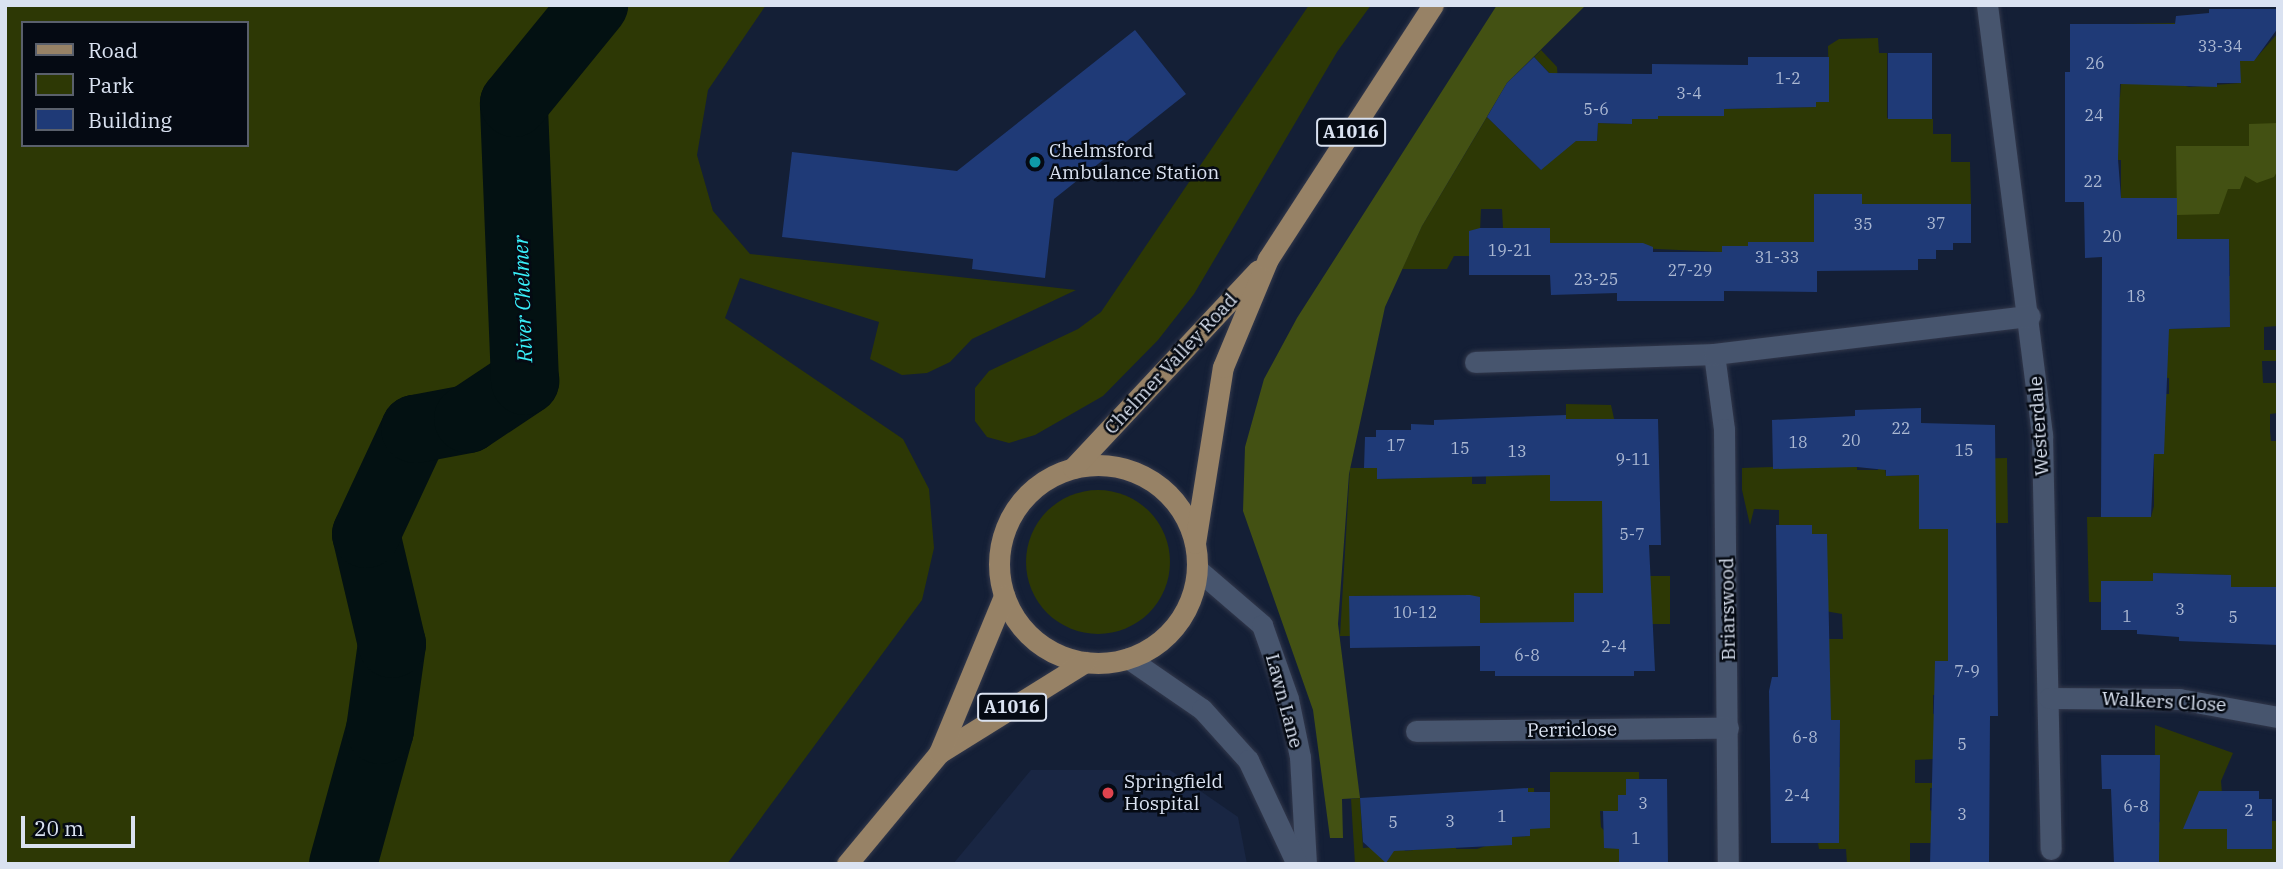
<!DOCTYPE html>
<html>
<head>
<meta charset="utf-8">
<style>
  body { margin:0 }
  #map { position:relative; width:2283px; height:869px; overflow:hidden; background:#141f36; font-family:"IBM Plex Serif",serif }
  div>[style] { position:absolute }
  .built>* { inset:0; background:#192643 }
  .green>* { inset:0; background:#2d3805 }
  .round { border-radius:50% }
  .forest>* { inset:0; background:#435113 }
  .river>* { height:68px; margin:-34px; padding:0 34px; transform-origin:34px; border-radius:34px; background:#031112 }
  .building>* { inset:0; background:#1f3a77; transform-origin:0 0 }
  .roads { filter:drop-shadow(0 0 2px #32384b) drop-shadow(0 0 2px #32384b) }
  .minor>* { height:21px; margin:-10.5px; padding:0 10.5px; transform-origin:10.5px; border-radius:10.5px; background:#47556e }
  .major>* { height:21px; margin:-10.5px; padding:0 10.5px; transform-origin:10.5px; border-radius:10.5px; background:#978266 }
  .major>.ring { margin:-10.5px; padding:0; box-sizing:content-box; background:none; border:21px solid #978266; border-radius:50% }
  .dots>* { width:19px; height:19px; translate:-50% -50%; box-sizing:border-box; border:4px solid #050a13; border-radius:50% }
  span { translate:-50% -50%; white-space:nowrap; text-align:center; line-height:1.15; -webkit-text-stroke:5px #050a13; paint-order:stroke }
  .number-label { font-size:16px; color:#abb8d2 }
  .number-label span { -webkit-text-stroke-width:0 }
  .shield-label span { padding:2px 5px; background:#050a13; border:2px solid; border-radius:5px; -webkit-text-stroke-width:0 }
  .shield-label { font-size:18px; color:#dae2f1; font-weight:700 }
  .poi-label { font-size:19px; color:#dae2f1 }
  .left { translate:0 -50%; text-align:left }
  .street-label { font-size:19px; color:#dae2f1 }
  .water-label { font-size:21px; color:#39f0fa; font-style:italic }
  .frame { position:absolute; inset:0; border:7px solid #dae2f1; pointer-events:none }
  .legend { position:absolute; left:21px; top:21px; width:228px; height:126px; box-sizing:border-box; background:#050a13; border:2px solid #5a606c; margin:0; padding:9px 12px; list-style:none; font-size:21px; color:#dae2f1 }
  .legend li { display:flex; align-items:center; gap:14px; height:35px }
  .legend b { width:35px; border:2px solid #5a606c }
  .scale { position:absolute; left:21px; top:816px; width:114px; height:32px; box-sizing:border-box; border:4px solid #dae2f1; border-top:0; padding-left:9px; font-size:21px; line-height:24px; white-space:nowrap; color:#dae2f1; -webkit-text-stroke:5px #050a13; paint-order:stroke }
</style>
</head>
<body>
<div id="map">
  <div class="built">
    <i style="clip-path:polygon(1031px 770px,1170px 770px,1238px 817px,1247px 864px,953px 864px)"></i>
  </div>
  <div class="green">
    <i style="clip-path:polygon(evenodd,5px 5px,766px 5px,708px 90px,697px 155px,713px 211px,750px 254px,1076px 290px,972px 339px,950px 362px,927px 373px,902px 375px,870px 359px,879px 322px,740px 278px,725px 318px,903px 439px,929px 489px,934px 548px,922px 600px,727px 864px,5px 864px,5px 5px,23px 23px,247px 23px,247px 145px,23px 145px,23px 23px)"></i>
    <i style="clip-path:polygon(1309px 5px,1371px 5px,1337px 52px,1194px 294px,1158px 340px,1103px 396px,1035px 435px,1009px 443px,987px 437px,975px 421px,975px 388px,989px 371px,1078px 329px,1101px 312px)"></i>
    <i style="clip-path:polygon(evenodd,2175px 23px,2176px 83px,2189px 87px,2240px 83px,2240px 61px,2256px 58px,2278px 33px,2278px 326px,2264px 327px,2264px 350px,2278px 350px,2278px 361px,2262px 361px,2263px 383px,2278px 383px,2278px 413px,2270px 414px,2270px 431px,2271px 441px,2278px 441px,2278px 587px,2261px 587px,2260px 593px,2231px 593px,2230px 575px,2153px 573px,2153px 584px,2102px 581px,2101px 602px,2089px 602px,2087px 517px,2151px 517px,2154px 506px,2154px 454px,2164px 454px,2164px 437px,2157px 437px,2159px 411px,2154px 410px,2154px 394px,2169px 394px,2169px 378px,2151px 377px,2151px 343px,2163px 343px,2164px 329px,2230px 327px,2230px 312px,2169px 313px,2168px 281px,2118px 277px,2118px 257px,2140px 256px,2140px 215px,2099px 215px,2099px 202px,2121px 202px,2121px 160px,2065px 160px,2065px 156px,2118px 155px,2117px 101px,2070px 98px,2120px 97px,2125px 24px,2175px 23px,2150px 198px,2177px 198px,2177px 215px,2150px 215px,2150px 198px,2175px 23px,2229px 239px,2230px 276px,2191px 276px,2190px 240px,2229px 239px)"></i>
    <i style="clip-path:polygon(1878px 38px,1879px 53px,1887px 53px,1887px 118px,1933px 119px,1933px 134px,1951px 134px,1951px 162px,1970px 162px,1971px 204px,1901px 204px,1901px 242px,1748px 242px,1748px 246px,1722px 246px,1722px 252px,1550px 244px,1503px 228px,1502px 209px,1481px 209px,1480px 231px,1469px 256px,1454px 256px,1447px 269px,1402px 269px,1422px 226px,1487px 117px,1541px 170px,1554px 78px,1534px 57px,1541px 50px,1557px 67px,1559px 98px,1597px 141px,1598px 123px,1631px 124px,1632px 119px,1657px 119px,1658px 116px,1723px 116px,1724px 109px,1816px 107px,1816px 102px,1829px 102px,1828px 46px,1839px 39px)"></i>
    <i style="clip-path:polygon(1566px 404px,1611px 405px,1649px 576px,1670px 576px,1670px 624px,1586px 624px,1586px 593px,1574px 593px,1574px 622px,1480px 626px,1469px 595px,1350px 596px,1350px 636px,1340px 636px,1350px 468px,1377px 468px,1377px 479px,1472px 476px,1472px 484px,1486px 484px,1486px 476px,1545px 475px,1566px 448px)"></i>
    <i style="clip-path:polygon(1878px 413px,1886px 476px,1918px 475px,1918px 460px,2007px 458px,2008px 523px,1966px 523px,1949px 661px,1935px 662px,1935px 680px,1950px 695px,1933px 695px,1933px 714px,1950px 714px,1934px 759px,1915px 760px,1915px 783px,1982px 783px,1982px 787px,1930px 788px,1930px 810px,1981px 843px,1910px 843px,1910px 864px,1847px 864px,1846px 849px,1819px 849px,1818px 843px,1839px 833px,1839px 810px,1816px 768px,1840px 767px,1840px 720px,1817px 720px,1829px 665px,1829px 639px,1843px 639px,1842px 614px,1825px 611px,1827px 534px,1812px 534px,1812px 525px,1779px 525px,1779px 510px,1754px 509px,1750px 525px,1742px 490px,1742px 468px,1857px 464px,1857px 470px,1878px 470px)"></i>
    <i class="round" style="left:1026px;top:490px;width:144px;height:144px"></i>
    <i style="clip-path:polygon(2155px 725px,2233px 753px,2221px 781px,2222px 793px,2227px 793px,2227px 849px,2271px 849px,2272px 821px,2278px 821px,2278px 864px,2159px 864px,2155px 823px,2160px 822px,2160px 755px,2155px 755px)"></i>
    <i style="clip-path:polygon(1550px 772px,1639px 772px,1639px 779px,1626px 779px,1626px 795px,1618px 795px,1618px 811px,1600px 811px,1601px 827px,1619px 849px,1621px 864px,1355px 864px,1351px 799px,1360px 798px,1363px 848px,1376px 847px,1381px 859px,1389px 859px,1393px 847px,1404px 847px,1405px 851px,1456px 845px,1456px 849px,1477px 849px,1512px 837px,1529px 836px,1528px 788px,1534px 788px,1535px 828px,1550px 828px)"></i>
  </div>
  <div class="forest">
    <i style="clip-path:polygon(1497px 5px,1586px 5px,1507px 83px,1422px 226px,1385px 307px,1349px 474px,1338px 624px,1360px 798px,1342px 799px,1343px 838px,1330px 838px,1313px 710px,1243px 511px,1245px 447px,1264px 379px,1297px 318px)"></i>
    <i style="clip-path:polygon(2278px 123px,2278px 170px,2274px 177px,2257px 183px,2245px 176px,2240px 189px,2228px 189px,2219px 214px,2177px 215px,2176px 146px,2249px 146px,2249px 124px)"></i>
  </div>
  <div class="river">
    <i style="left:343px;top:864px;width:139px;rotate:-74.6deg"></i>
    <i style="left:380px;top:730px;width:87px;rotate:-82.1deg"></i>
    <i style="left:392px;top:644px;width:113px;rotate:-103.3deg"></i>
    <i style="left:366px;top:534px;width:116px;rotate:-65deg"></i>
    <i style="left:415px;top:429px;width:54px;rotate:-10.7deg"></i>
    <i style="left:468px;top:419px;width:69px;rotate:-33.7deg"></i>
    <i style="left:525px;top:381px;width:278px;rotate:-92.3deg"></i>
    <i style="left:514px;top:103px;width:127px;rotate:-50.8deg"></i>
  </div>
  <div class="building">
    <i style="clip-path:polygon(2209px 9px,2278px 9px,2278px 28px,2254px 61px,2240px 61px,2241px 83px,2217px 83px,2217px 87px,2120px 84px,2118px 159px,2121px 198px,2177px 198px,2177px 239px,2229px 239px,2230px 327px,2169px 329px,2164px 454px,2154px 454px,2151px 517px,2101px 517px,2102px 257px,2085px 258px,2084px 202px,2065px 202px,2065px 72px,2070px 72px,2070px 24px,2175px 24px,2176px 16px,2209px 13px)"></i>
    <i style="clip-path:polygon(1135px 30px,1186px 94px,1054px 199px,1045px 278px,972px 269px,973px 259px,782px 237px,792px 152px,957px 171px)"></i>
    <i style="left:1888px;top:53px;width:44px;height:66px"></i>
    <i style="clip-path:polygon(1534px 57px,1549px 73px,1652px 74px,1652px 64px,1748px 65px,1748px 57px,1829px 57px,1829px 102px,1816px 102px,1816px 107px,1724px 109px,1724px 116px,1658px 116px,1658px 119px,1632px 119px,1632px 124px,1598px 123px,1597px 141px,1576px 141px,1541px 170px,1487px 117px,1507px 83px)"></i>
    <i style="clip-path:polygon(1814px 194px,1862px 194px,1862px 204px,1971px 204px,1971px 243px,1953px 243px,1953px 250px,1936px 250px,1936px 259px,1918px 259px,1918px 270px,1817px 271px,1817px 292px,1724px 291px,1724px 301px,1617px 301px,1617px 293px,1551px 295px,1550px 275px,1469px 275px,1469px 231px,1480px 228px,1550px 228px,1550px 243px,1643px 243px,1653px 247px,1653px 252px,1722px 252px,1722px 246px,1748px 246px,1748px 242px,1814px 242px)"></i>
    <i style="clip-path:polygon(1921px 408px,1921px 423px,1995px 425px,1998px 716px,1990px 716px,1989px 864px,1930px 864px,1935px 661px,1948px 661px,1948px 529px,1919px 529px,1919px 475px,1886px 476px,1886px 470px,1857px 467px,1773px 469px,1772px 420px,1855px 416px,1855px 410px)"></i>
    <i style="clip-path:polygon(1566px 415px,1566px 419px,1658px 419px,1661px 545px,1649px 545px,1655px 671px,1634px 671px,1634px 676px,1495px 676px,1495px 671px,1480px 671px,1480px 646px,1350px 648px,1349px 596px,1470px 595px,1480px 597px,1480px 623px,1574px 622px,1574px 593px,1603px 593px,1602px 501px,1550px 501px,1550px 475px,1377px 479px,1377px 468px,1364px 468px,1365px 437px,1376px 437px,1376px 430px,1411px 430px,1411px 424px,1434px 425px,1434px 420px)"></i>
    <i style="clip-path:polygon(1776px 525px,1812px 525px,1812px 534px,1827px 534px,1831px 720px,1840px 720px,1839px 843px,1771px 843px,1769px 691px,1772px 677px,1778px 677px)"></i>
    <i style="clip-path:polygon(2153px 573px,2231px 575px,2231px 587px,2278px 587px,2278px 645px,2179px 641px,2179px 637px,2137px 634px,2137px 630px,2101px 630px,2101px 581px,2153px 581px)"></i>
    <i style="clip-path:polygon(2101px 755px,2160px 755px,2159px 864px,2114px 864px,2111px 789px,2102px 789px)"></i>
    <i style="clip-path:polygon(1626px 779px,1667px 779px,1668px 864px,1619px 864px,1619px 849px,1604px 848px,1603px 811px,1618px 811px,1618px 795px,1626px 795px)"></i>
    <i style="clip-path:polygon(1528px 788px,1528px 792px,1550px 792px,1550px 828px,1530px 829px,1530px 836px,1512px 837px,1512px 845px,1394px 851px,1386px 863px,1363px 842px,1360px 798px)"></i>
    <i style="clip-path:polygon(2199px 791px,2259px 791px,2259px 799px,2272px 799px,2272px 849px,2227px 849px,2227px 829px,2183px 829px)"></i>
  </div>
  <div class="roads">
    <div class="minor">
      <i style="left:1987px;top:5px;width:434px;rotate:82.7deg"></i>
      <i style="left:2042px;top:436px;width:413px;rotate:88.8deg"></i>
      <i style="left:1714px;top:354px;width:76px;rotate:82.4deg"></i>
      <i style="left:1724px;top:429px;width:435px;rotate:89.5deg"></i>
      <i style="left:1475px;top:362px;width:239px;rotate:-1.9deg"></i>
      <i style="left:1714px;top:354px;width:318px;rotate:-6.9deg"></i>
      <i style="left:1197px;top:569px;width:86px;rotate:40.7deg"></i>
      <i style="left:1262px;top:625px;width:78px;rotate:70.6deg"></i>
      <i style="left:1288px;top:699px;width:59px;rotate:78.3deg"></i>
      <i style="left:1300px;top:757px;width:107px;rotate:86.8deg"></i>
      <i style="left:1128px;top:658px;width:90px;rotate:34.6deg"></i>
      <i style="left:1202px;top:709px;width:69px;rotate:48deg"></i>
      <i style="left:1248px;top:760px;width:115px;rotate:64.8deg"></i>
      <i style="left:2049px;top:698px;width:130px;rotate:0.4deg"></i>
      <i style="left:2179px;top:699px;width:101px;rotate:10.3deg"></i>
      <i style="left:1416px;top:731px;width:312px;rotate:-0.6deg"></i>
    </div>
    <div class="major">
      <i class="ring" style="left:999px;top:465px;width:177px;height:177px"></i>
      <i style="left:1073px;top:468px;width:271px;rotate:-46.9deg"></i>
      <i style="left:1195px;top:543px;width:178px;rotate:-81deg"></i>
      <i style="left:1223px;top:367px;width:117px;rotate:-67.4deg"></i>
      <i style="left:1268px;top:259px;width:303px;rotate:-57deg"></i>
      <i style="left:939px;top:753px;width:172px;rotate:-31.9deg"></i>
      <i style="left:847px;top:864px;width:144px;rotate:-50.3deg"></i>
      <i style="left:939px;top:753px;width:170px;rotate:-67.5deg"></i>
    </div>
  </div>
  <div class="dots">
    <i style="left:1035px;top:162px;background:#0f9aa8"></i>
    <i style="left:1108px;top:793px;background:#e0444e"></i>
  </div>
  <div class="number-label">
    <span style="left:2220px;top:46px">33-34</span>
    <span style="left:2095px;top:63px">26</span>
    <span style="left:1788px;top:78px">1-2</span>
    <span style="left:1689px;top:93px">3-4</span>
    <span style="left:1596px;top:109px">5-6</span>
    <span style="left:2094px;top:115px">24</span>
    <span style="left:2093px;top:181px">22</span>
    <span style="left:1936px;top:223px">37</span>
    <span style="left:1863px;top:224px">35</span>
    <span style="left:2112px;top:236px">20</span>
    <span style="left:1510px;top:250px">19-21</span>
    <span style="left:1777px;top:257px">31-33</span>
    <span style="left:1690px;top:270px">27-29</span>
    <span style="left:1596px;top:279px">23-25</span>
    <span style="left:2136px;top:296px">18</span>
    <span style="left:1901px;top:428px">22</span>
    <span style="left:1851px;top:440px">20</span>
    <span style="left:1798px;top:442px">18</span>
    <span style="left:1396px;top:445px">17</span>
    <span style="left:1460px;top:448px">15</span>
    <span style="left:1964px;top:450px">15</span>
    <span style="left:1517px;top:451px">13</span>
    <span style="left:1633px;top:459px">9-11</span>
    <span style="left:1632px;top:534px">5-7</span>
    <span style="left:2180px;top:609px">3</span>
    <span style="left:1415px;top:612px">10-12</span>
    <span style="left:2127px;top:616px">1</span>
    <span style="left:2233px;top:617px">5</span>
    <span style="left:1614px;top:646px">2-4</span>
    <span style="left:1527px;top:655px">6-8</span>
    <span style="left:1967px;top:671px">7-9</span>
    <span style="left:1805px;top:737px">6-8</span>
    <span style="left:1962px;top:744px">5</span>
    <span style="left:1797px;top:795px">2-4</span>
    <span style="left:1643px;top:803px">3</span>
    <span style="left:2136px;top:806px">6-8</span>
    <span style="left:2249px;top:810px">2</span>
    <span style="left:1962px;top:814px">3</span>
    <span style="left:1502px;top:816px">1</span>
    <span style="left:1450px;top:821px">3</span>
    <span style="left:1393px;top:822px">5</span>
    <span style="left:1636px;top:838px">1</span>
  </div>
  <div class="shield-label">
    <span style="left:1351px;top:132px">A1016</span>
    <span style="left:1012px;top:707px">A1016</span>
  </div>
  <div class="poi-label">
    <span class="left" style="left:1049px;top:162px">Chelmsford<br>Ambulance Station</span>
    <span class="left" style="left:1124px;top:793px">Springfield<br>Hospital</span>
  </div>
  <div class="street-label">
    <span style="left:1171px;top:364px;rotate:-47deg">Chelmer Valley Road</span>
    <span style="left:2039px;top:426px;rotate:-94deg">Westerdale</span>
    <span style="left:1728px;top:609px;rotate:-91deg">Briarswood</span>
    <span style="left:1284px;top:701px;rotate:75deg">Lawn Lane</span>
    <span style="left:2164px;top:702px;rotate:3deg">Walkers Close</span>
    <span style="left:1572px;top:730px;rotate:-1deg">Perriclose</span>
  </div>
  <div class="water-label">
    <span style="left:522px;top:299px;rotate:-92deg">River Chelmer</span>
  </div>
  <div class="frame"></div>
  <ul class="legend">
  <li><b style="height:9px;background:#978266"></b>Road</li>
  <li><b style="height:19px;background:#2d3805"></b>Park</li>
  <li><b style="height:19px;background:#1f3a77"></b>Building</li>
  </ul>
  <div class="scale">20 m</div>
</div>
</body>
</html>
